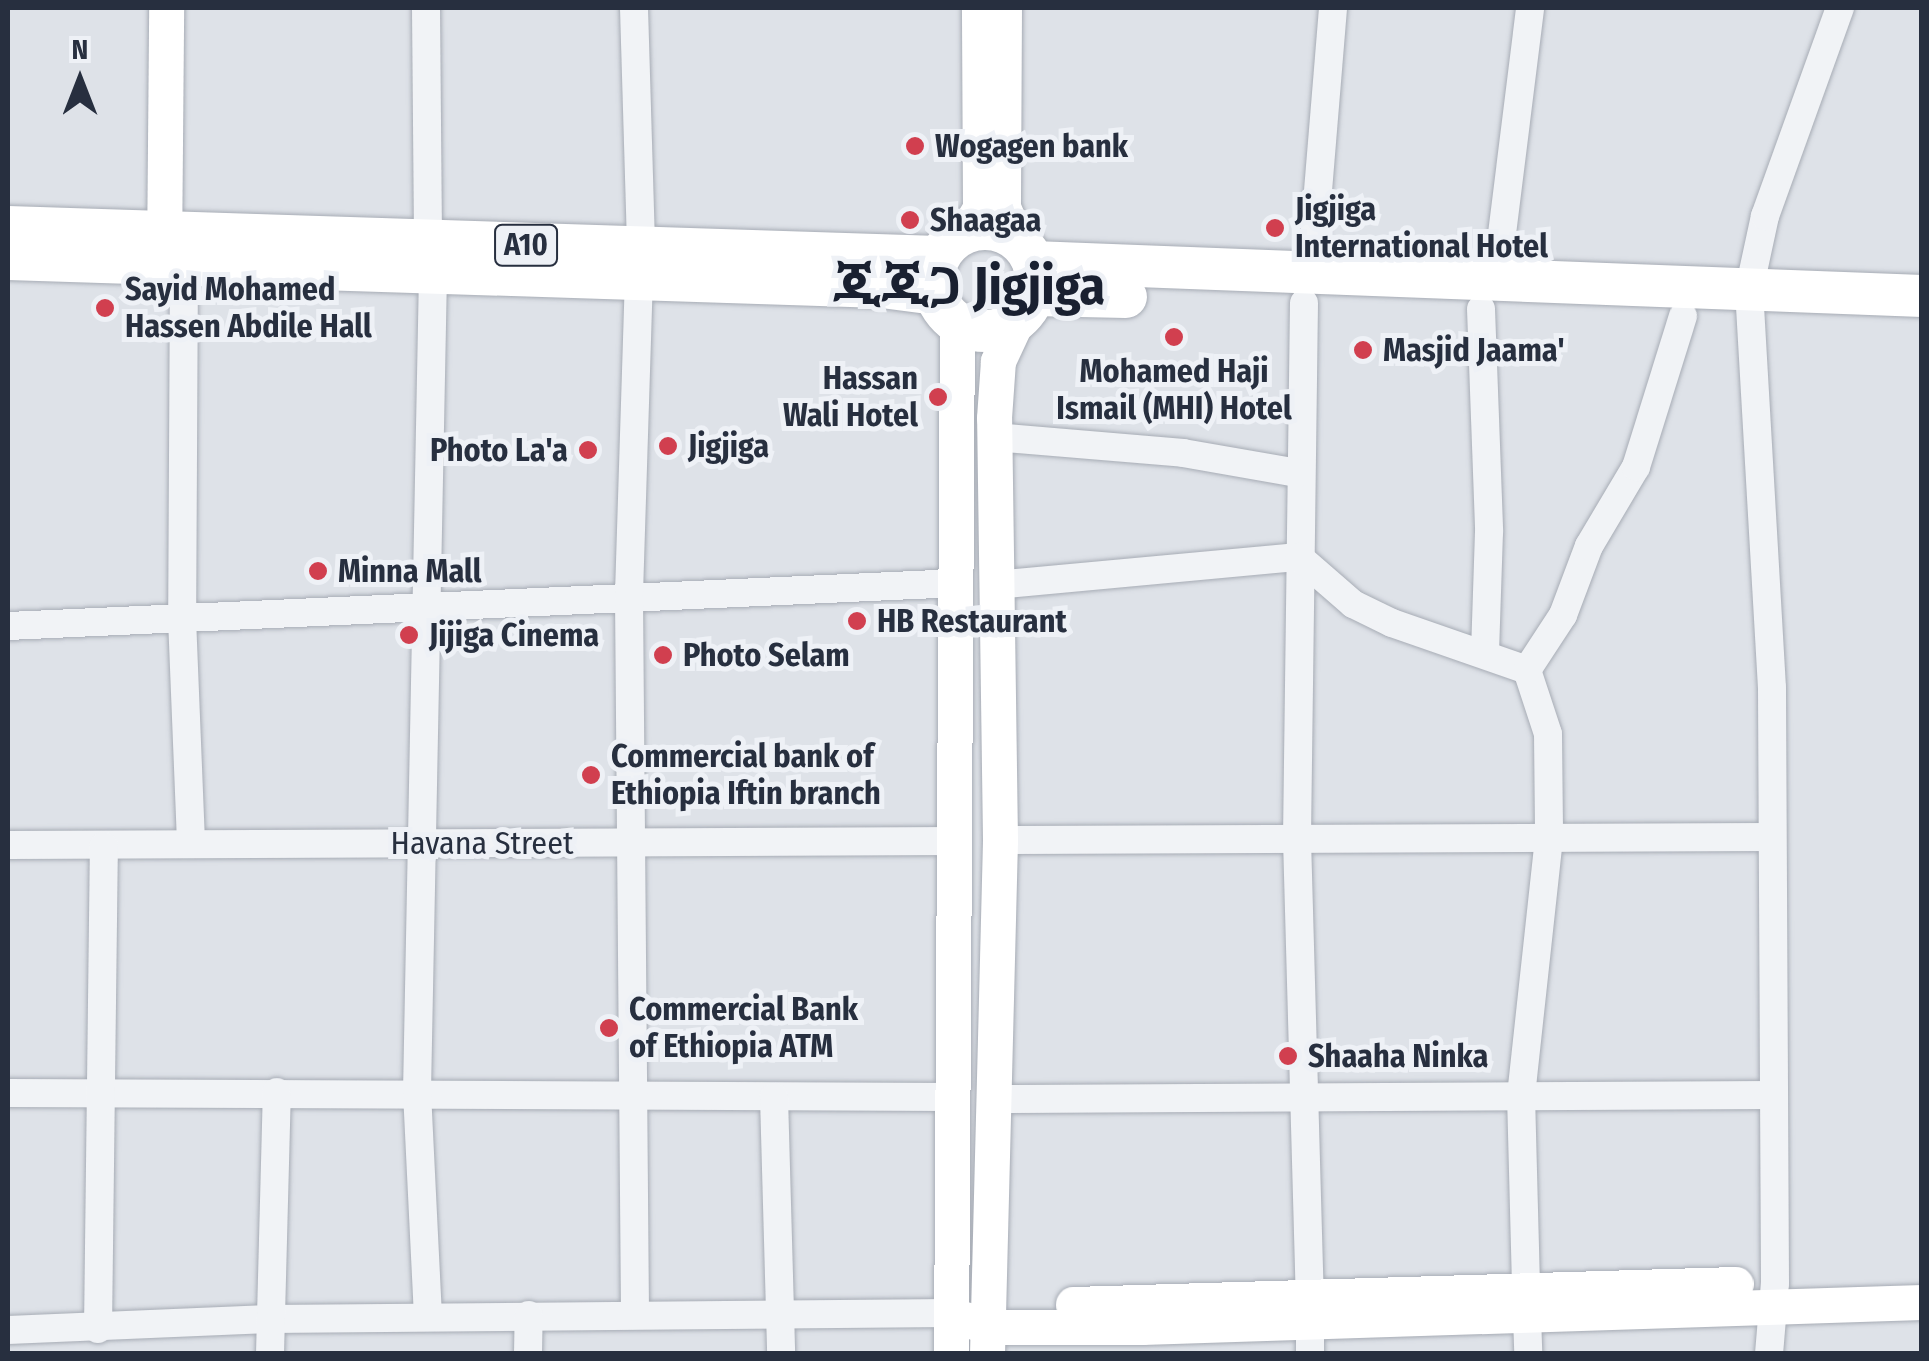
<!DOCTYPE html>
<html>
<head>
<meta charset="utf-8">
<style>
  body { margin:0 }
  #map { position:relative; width:1929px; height:1361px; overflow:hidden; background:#dee2e8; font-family:"Fira Sans Condensed","Noto Sans Ethiopic",sans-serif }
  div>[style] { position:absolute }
  .roads { filter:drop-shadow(0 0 2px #a7acb5) drop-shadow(0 0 2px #a7acb5) }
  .minor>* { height:28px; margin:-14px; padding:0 14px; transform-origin:14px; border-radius:14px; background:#f1f3f6 }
  .major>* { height:35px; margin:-17.5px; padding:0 17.5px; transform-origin:17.5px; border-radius:17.5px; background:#fff }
  .highway>* { height:42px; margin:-21px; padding:0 21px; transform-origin:21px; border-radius:21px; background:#fff }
  .highway>.ring { margin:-21px; padding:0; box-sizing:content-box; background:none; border:42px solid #fff; border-radius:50% }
  .dots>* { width:28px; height:28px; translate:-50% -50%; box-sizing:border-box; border:5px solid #eef1f6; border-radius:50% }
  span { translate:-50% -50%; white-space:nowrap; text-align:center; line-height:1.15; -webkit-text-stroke:10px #eef1f6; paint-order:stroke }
  .shield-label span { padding:2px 8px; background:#eef1f6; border:2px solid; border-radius:8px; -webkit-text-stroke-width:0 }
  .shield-label { font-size:30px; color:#272f3f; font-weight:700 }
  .poi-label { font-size:32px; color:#272f3f; font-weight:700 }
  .left { translate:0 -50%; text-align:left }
  .right { translate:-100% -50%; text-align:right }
  .street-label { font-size:32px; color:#272f3f }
  .town-label { font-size:52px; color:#192030; font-weight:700 }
  .frame { position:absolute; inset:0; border:10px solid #272f3f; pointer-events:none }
  .north { position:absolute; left:30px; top:30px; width:100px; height:100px; -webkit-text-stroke:8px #eef1f6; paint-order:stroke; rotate:0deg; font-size:28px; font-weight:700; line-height:40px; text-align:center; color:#272f3f }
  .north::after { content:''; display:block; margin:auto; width:35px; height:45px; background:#272f3f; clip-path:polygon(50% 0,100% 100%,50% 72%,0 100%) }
</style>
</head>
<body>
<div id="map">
  <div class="roads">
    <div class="minor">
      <i style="left:426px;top:8px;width:234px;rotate:89.5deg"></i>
      <i style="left:634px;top:8px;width:242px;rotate:88.3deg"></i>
      <i style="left:184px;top:265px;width:353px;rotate:90.3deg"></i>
      <i style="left:182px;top:618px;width:225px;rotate:87.7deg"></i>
      <i style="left:1311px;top:276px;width:269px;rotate:-85.3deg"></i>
      <i style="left:1496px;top:282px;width:276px;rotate:-82.9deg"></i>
      <i style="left:1304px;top:303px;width:536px;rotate:90.75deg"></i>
      <i style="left:1297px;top:839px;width:457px;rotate:88.4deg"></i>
      <i style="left:1481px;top:309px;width:223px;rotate:87.9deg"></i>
      <i style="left:1489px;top:532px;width:119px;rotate:91.9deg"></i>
      <i style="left:994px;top:437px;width:190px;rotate:4.8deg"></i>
      <i style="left:1183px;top:453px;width:117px;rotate:9.9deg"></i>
      <i style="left:995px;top:585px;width:305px;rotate:-5.3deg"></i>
      <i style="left:1299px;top:557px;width:72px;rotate:41deg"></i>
      <i style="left:1353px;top:604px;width:43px;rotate:26deg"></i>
      <i style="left:1392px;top:623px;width:143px;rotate:19.2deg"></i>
      <i style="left:1527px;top:670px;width:67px;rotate:71.8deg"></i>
      <i style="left:1548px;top:734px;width:104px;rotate:89.4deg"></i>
      <i style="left:1549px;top:838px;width:259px;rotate:96.2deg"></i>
      <i style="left:1521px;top:1095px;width:194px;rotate:88.5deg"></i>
      <i style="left:8px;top:626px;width:952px;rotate:-2.59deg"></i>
      <i style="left:1527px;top:670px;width:66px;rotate:-56.8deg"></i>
      <i style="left:1563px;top:615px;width:74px;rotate:-69.4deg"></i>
      <i style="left:1589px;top:546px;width:92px;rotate:-59.3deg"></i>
      <i style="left:1636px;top:467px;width:158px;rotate:-72.7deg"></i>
      <i style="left:1000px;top:840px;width:771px;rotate:-0.22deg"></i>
      <i style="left:8px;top:845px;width:949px;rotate:-0.24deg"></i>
      <i style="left:8px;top:1093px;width:942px;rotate:0.24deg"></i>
      <i style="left:774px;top:1097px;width:257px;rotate:88.4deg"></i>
      <i style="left:996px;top:1099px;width:776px;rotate:-0.3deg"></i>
      <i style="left:635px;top:1313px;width:719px;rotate:-90.48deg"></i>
      <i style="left:629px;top:594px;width:313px;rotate:-88.2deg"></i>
      <i style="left:1527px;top:1316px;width:38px;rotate:88deg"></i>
      <i style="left:428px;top:1317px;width:225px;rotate:-92.8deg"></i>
      <i style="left:417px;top:1092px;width:819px;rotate:-88.88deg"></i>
      <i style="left:98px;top:1329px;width:483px;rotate:-89.3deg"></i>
      <i style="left:8px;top:1330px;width:261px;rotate:-2.4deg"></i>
      <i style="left:269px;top:1319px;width:681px;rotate:-0.5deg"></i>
      <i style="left:270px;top:1354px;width:262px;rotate:-88.5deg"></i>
      <i style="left:528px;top:1354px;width:39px;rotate:-89deg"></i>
      <i style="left:1310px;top:1354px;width:32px;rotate:-90deg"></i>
      <i style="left:1769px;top:1354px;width:71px;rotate:-85.2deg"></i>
      <i style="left:1775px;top:1283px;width:595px;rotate:-90.29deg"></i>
      <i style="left:1772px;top:688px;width:399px;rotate:-93.3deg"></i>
      <i style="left:1749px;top:290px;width:76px;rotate:-77.8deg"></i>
      <i style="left:1765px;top:216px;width:221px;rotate:-70.2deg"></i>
    </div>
    <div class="major">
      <i style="left:1004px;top:8px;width:199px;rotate:90.3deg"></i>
      <i style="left:1003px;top:207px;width:38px;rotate:67deg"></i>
      <i style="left:965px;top:233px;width:29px;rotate:-59deg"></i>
      <i style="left:980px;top:208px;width:200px;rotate:-90.3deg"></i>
      <i style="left:164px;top:258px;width:250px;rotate:-89.5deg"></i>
      <i style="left:1073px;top:1304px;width:663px;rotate:-1.73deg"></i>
      <i style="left:965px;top:1319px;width:24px;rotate:19deg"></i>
      <i style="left:988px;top:1327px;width:154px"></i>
      <i style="left:1142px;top:1327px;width:780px;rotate:-1.84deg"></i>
      <i style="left:951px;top:1354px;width:1032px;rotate:-89.67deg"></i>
      <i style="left:987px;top:1354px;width:514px;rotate:-88.55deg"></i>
      <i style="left:1000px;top:840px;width:422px;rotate:-90.8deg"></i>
      <i style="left:994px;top:418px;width:57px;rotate:-86deg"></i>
      <i style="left:998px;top:361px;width:45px;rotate:-65.1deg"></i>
    </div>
    <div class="highway">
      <i style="left:8px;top:227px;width:931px;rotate:1.85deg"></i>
      <i class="ring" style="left:934px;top:229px;width:60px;height:60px"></i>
      <i style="left:8px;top:259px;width:874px;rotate:1.83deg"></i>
      <i style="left:882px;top:287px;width:54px;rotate:7.4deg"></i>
      <i style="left:1033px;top:262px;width:890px;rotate:2.19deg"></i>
      <i style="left:1034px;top:295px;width:92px;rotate:1.2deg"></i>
    </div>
  </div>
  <div class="dots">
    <i style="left:915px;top:146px;background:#d13f4f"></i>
    <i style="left:910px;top:220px;background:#d13f4f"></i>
    <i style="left:1275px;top:228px;background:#d13f4f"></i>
    <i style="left:105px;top:308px;background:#d13f4f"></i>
    <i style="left:1174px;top:337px;background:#d13f4f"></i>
    <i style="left:1363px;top:350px;background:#d13f4f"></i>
    <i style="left:938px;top:397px;background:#d13f4f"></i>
    <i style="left:668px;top:446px;background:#d13f4f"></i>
    <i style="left:588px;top:450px;background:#d13f4f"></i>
    <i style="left:318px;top:571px;background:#d13f4f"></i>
    <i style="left:857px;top:621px;background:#d13f4f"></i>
    <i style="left:409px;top:635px;background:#d13f4f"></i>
    <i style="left:663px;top:655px;background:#d13f4f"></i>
    <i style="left:591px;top:775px;background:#d13f4f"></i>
    <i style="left:609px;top:1028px;background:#d13f4f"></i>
    <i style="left:1288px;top:1056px;background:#d13f4f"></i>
  </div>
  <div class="shield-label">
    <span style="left:526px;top:245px">A10</span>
  </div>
  <div class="poi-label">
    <span class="left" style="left:935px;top:146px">Wogagen bank</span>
    <span class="left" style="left:1295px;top:228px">Jigjiga<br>International Hotel</span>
    <span class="left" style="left:930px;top:220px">Shaagaa</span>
    <span class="left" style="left:125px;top:308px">Sayid Mohamed<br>Hassen Abdile Hall</span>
    <span class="left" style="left:1383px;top:350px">Masjid Jaama'</span>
    <span style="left:1174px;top:390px">Mohamed Haji<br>Ismail (MHI) Hotel</span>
    <span class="right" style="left:918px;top:397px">Hassan<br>Wali Hotel</span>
    <span class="left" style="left:688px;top:446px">Jigjiga</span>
    <span class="right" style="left:568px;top:450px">Photo La'a</span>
    <span class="left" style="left:338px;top:571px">Minna Mall</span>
    <span class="left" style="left:877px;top:621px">HB Restaurant</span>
    <span class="left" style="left:429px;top:635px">Jijiga Cinema</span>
    <span class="left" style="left:683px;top:655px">Photo Selam</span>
    <span class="left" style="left:611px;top:775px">Commercial bank of<br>Ethiopia Iftin branch</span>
    <span class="left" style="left:629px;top:1028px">Commercial Bank<br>of Ethiopia ATM</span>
    <span class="left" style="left:1308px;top:1056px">Shaaha Ninka</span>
  </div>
  <div class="street-label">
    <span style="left:482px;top:843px">Havana Street</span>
  </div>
  <div class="town-label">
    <span style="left:969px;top:287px">ጂጂጋ Jigjiga</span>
  </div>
  <div class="frame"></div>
  <div class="north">N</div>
</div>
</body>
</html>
